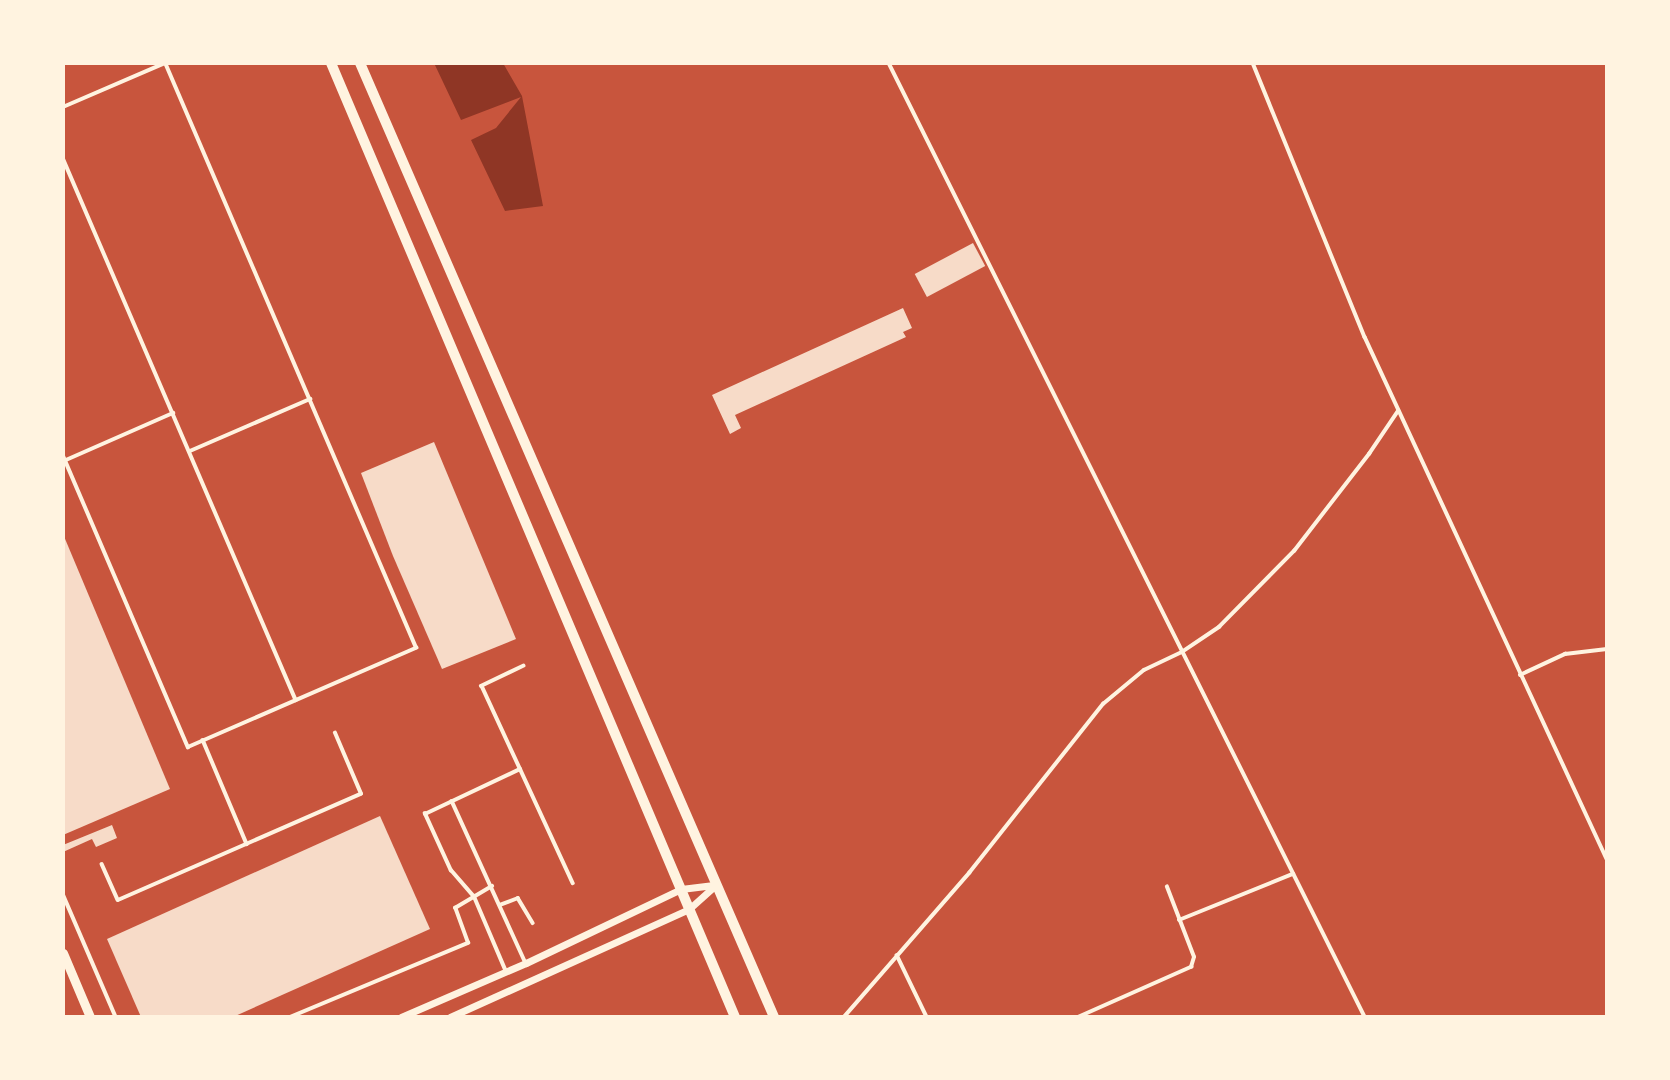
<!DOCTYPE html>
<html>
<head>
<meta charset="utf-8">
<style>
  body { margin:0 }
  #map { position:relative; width:1670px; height:1080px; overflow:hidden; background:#c8553d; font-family:Figtree,sans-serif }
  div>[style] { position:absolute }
  .water>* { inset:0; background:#8f3625 }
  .building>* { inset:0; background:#f7dbc8; transform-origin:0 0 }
  .service>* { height:3.5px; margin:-1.75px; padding:0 1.75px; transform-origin:1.75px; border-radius:1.75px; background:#fff3e0 }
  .minor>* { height:7px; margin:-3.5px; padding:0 3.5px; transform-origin:3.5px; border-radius:3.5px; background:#fff3e0 }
  .tertiary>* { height:9px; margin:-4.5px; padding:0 4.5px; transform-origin:4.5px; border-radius:4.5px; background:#fff3e0 }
  .primary>* { height:10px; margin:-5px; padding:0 5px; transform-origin:5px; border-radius:5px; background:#fff3e0 }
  span { translate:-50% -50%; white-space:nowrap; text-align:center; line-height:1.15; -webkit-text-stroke:5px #fff3e0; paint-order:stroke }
  .frame { position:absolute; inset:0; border:65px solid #fff3e0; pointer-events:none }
</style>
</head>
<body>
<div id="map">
  <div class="water">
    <i style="clip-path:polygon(434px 63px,503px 63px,522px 96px,543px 206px,505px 211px,471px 140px,496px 128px,521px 97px,461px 120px)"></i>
  </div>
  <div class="building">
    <i style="left:973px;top:243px;width:26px;height:66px;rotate:62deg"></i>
    <i style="clip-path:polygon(903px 308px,912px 328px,903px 332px,906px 337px,735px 415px,741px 428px,730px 434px,712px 395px)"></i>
    <i style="clip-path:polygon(434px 442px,516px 639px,442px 669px,393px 556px,361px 473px)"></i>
    <i style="clip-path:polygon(63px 534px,170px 789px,63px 835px)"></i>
    <i style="clip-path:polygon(380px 816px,430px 929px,233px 1017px,141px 1017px,107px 939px)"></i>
    <i style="clip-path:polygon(112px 825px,117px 838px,96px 847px,92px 839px,63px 852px,63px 845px)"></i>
  </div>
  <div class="service">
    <i style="left:889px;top:63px;width:1066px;rotate:63.48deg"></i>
    <i style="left:1253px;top:63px;width:296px;rotate:67.8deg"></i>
    <i style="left:1365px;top:337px;width:575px;rotate:65.13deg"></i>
    <i style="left:63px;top:107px;width:111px;rotate:-23.3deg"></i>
    <i style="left:63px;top:158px;width:590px;rotate:66.74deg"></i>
    <i style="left:190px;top:451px;width:131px;rotate:-23.4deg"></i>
    <i style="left:63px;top:455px;width:318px;rotate:66.8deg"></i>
    <i style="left:188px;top:747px;width:249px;rotate:-23.5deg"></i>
    <i style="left:416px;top:648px;width:637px;rotate:-113.22deg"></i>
    <i style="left:66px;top:460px;width:117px;rotate:-23.7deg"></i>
    <i style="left:524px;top:666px;width:47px;rotate:154.5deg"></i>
    <i style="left:482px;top:686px;width:217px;rotate:65.2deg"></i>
    <i style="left:1520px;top:675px;width:50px;rotate:-25deg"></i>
    <i style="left:1565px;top:654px;width:42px;rotate:-6.8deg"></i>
    <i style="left:203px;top:740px;width:113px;rotate:67.1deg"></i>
    <i style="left:452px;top:801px;width:176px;rotate:65.5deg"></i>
    <i style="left:102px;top:864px;width:39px;rotate:66deg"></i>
    <i style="left:118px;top:900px;width:265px;rotate:-23.6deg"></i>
    <i style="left:361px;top:794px;width:66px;rotate:-113.1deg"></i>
    <i style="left:63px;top:894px;width:134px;rotate:66.7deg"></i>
    <i style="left:500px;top:905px;width:19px;rotate:-21deg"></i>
    <i style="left:518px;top:898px;width:29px;rotate:59deg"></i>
    <i style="left:1179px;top:920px;width:123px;rotate:-22deg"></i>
    <i style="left:897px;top:955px;width:69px;rotate:64.2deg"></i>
    <i style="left:506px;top:972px;width:82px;rotate:-113.1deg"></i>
    <i style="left:474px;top:897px;width:35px;rotate:-131deg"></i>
    <i style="left:451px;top:871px;width:63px;rotate:-114.5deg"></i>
    <i style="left:425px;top:814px;width:105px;rotate:-25.3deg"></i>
    <i style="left:290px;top:1017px;width:193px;rotate:-22.6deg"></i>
    <i style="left:468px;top:943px;width:37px;rotate:-110deg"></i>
    <i style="left:455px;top:908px;width:43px;rotate:-30.7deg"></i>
    <i style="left:844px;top:1017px;width:191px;rotate:-49deg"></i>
    <i style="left:969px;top:873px;width:216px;rotate:-51.6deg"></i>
    <i style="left:1103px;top:704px;width:53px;rotate:-39.7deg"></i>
    <i style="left:1144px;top:670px;width:42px;rotate:-25.3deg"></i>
    <i style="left:1182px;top:652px;width:45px;rotate:-34deg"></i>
    <i style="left:1219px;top:627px;width:107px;rotate:-45.4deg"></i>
    <i style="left:1294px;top:551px;width:123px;rotate:-52.3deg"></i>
    <i style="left:1369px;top:454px;width:52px;rotate:-56deg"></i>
    <i style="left:1078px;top:1017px;width:124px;rotate:-23.9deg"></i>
    <i style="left:1191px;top:967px;width:10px;rotate:-73deg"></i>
    <i style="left:1194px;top:957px;width:75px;rotate:-111.1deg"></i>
  </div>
  <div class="minor">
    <i style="left:401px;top:1017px;width:136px;rotate:-23.4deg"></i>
    <i style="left:526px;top:963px;width:172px;rotate:-25.5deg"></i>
    <i style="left:681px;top:889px;width:35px;rotate:-7deg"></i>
    <i style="left:450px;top:1017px;width:262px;rotate:-24.3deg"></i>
    <i style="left:689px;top:909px;width:36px;rotate:-42deg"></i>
  </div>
  <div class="tertiary">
    <i style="left:63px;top:953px;width:69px;rotate:67.1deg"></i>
  </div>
  <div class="primary">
    <i style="left:331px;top:63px;width:1036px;rotate:67.05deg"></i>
    <i style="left:360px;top:63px;width:1040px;rotate:66.54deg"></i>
  </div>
  <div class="frame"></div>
</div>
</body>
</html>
